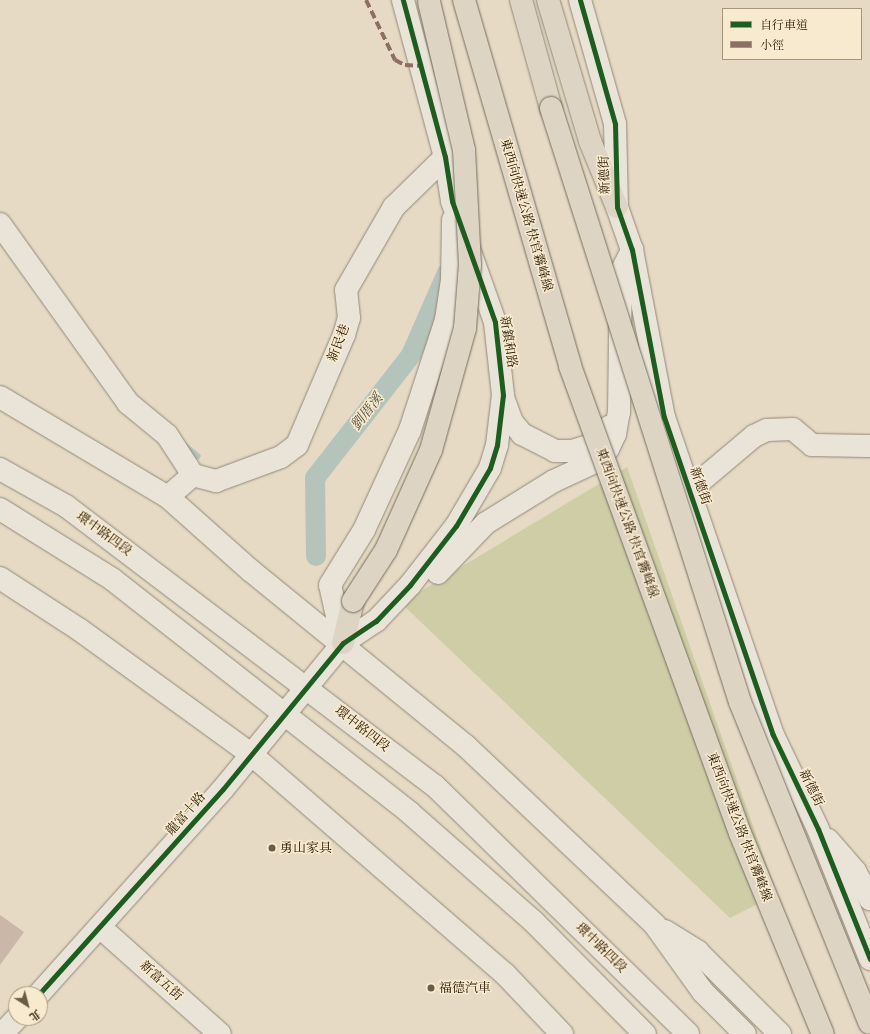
<!DOCTYPE html>
<html>
<head>
<meta charset="utf-8">
<style>
  body { margin:0 }
  #map { position:relative; width:870px; height:1034px; overflow:hidden; background:#e6dac4; font-family:"IM FELL Double Pica","Noto Serif TC",serif }
  div>[style] { position:absolute }
  .green>* { inset:0; background:#cecda6 }
  .stream>* { height:5.5px; margin:-2.75px; padding:0 2.75px; transform-origin:2.75px; border-radius:2.75px; background:#b4c4ba }
  .canal>* { height:20px; margin:-10px; padding:0 10px; transform-origin:10px; border-radius:10px; background:#b4c4ba }
  .building>* { inset:0; background:#cbb7a8 }
  .roads { filter:drop-shadow(0 0 1px #918879) drop-shadow(0 0 1px #918879) }
  .minor>* { height:22px; margin:-11px; padding:0 11px; transform-origin:11px; border-radius:11px; background:#eae4d8 }
  .highway>* { height:22px; margin:-11px; padding:0 11px; transform-origin:11px; border-radius:11px; background:#ded4c3 }
  .bridges { filter:drop-shadow(0 0 1px #766d5f) drop-shadow(0 0 1px #766d5f) }
  .highway-bridge>* { height:22px; margin:-11px; padding:0 11px; transform-origin:11px; border-radius:11px; background:#ded4c3 }
  .quiet>* { height:4px; margin-top:-2px; transform-origin:0; background:repeating-linear-gradient(90deg,#8d6e63 0 8px,transparent 0 12px) }
  .cycleway>* { height:5px; margin:-2.5px; padding:0 2.5px; transform-origin:2.5px; border-radius:2.5px; background:#1b5e20 }
  .dots>* { width:11px; height:11px; translate:-50% -50%; box-sizing:border-box; border:2px solid #f8eacf; border-radius:50% }
  span { translate:-50% -50%; white-space:nowrap; text-align:center; line-height:1.15; -webkit-text-stroke:3px #f8eacf; paint-order:stroke }
  .street-label { font-size:13px; color:#261601 }
  .poi-label { font-size:13px; color:#261601 }
  .left { translate:0 -50%; text-align:left }
  .water-label { font-size:14px; color:#505040; font-style:italic }
  .legend { position:absolute; left:722px; top:8px; width:140px; height:52px; box-sizing:border-box; background:#f8eacf; border:1px solid #a4957d; margin:0; padding:5px 7px; list-style:none; font-size:12px; color:#261601 }
  .legend li { display:flex; align-items:center; gap:8px; height:20px }
  .legend b { width:20px; border:1px solid #a4957d }
  .north { position:absolute; left:8px; top:986px; width:40px; height:40px; box-sizing:border-box; background:#f8eacf; border:1px solid #a4957d; border-radius:50%; rotate:144deg; font-size:11px; font-weight:700; line-height:16px; text-align:center; color:#261601 }
  .north::after { content:''; display:block; margin:auto; width:14px; height:18px; background:#695b45; clip-path:polygon(50% 0,100% 100%,50% 72%,0 100%) }
</style>
</head>
<body>
<div id="map">
  <div class="green">
    <i style="clip-path:polygon(627px 467px,777px 894px,730px 918px,401px 603px)"></i>
  </div>
  <div class="stream">
    <i style="left:183px;top:444px;width:19px;rotate:39deg"></i>
  </div>
  <div class="canal">
    <i style="left:316px;top:556px;width:78px;rotate:-90.7deg"></i>
    <i style="left:315px;top:478px;width:156px;rotate:-52deg"></i>
    <i style="left:411px;top:355px;width:90px;rotate:-66.3deg"></i>
  </div>
  <div class="building">
    <i style="clip-path:polygon(0 915px,24px 932px,0 965px)"></i>
  </div>
  <div class="roads">
    <div class="minor">
      <i style="left:580px;top:0;width:129px;rotate:74.2deg"></i>
      <i style="left:615px;top:124px;width:83px;rotate:88.6deg"></i>
      <i style="left:617px;top:207px;width:46px;rotate:70.8deg"></i>
      <i style="left:632px;top:250px;width:170px;rotate:79.2deg"></i>
      <i style="left:664px;top:417px;width:336px;rotate:71.1deg"></i>
      <i style="left:773px;top:735px;width:104px;rotate:64.4deg"></i>
      <i style="left:818px;top:829px;width:140px;rotate:68.2deg"></i>
      <i style="left:0;top:224px;width:220px;rotate:54.4deg"></i>
      <i style="left:128px;top:403px;width:50px;rotate:39.4deg"></i>
      <i style="left:167px;top:435px;width:48px;rotate:57deg"></i>
      <i style="left:193px;top:475px;width:33px;rotate:139deg"></i>
      <i style="left:0;top:397px;width:196px;rotate:30.8deg"></i>
      <i style="left:168px;top:497px;width:110px;rotate:41.7deg"></i>
      <i style="left:250px;top:570px;width:279px;rotate:39.2deg"></i>
      <i style="left:466px;top:746px;width:260px;rotate:43.4deg"></i>
      <i style="left:655px;top:925px;width:82px;rotate:54.4deg"></i>
      <i style="left:703px;top:992px;width:59px;rotate:45deg"></i>
      <i style="left:504px;top:400px;width:23px;rotate:70deg"></i>
      <i style="left:512px;top:422px;width:16px;rotate:50deg"></i>
      <i style="left:522px;top:434px;width:37px;rotate:27deg"></i>
      <i style="left:555px;top:451px;width:17px"></i>
      <i style="left:572px;top:451px;width:21px;rotate:-17deg"></i>
      <i style="left:592px;top:445px;width:25px;rotate:-47deg"></i>
      <i style="left:0;top:469px;width:76px;rotate:29.3deg"></i>
      <i style="left:66px;top:506px;width:463px;rotate:37.2deg"></i>
      <i style="left:435px;top:786px;width:354px;rotate:44.4deg"></i>
      <i style="left:193px;top:475px;width:24px;rotate:15deg"></i>
      <i style="left:216px;top:481px;width:69px;rotate:-20.3deg"></i>
      <i style="left:281px;top:457px;width:20px;rotate:-37deg"></i>
      <i style="left:297px;top:445px;width:120px;rotate:-66.9deg"></i>
      <i style="left:344px;top:335px;width:18px;rotate:-74deg"></i>
      <i style="left:349px;top:318px;width:28px;rotate:-96deg"></i>
      <i style="left:346px;top:290px;width:96px;rotate:-60deg"></i>
      <i style="left:394px;top:207px;width:71px;rotate:-44.4deg"></i>
      <i style="left:690px;top:490px;width:84px;rotate:-40.2deg"></i>
      <i style="left:754px;top:436px;width:14px;rotate:-25deg"></i>
      <i style="left:767px;top:430px;width:26px;rotate:-2deg"></i>
      <i style="left:793px;top:429px;width:25px;rotate:40deg"></i>
      <i style="left:812px;top:445px;width:58px;rotate:1deg"></i>
      <i style="left:0;top:509px;width:132px;rotate:32deg"></i>
      <i style="left:112px;top:579px;width:379px;rotate:38.1deg"></i>
      <i style="left:410px;top:813px;width:164px;rotate:41.3deg"></i>
      <i style="left:533px;top:921px;width:159px;rotate:45.3deg"></i>
      <i style="left:438px;top:573px;width:69px;rotate:-46.2deg"></i>
      <i style="left:486px;top:523px;width:80px;rotate:-31.7deg"></i>
      <i style="left:554px;top:481px;width:45px;rotate:-24.9deg"></i>
      <i style="left:595px;top:462px;width:18px;rotate:-45deg"></i>
      <i style="left:608px;top:449px;width:17px;rotate:-65deg"></i>
      <i style="left:615px;top:434px;width:22px;rotate:-80deg"></i>
      <i style="left:619px;top:412px;width:140px;rotate:-89.2deg"></i>
      <i style="left:621px;top:272px;width:25px;rotate:-63deg"></i>
      <i style="left:0;top:578px;width:95px;rotate:33deg"></i>
      <i style="left:80px;top:630px;width:213px;rotate:36deg"></i>
      <i style="left:252px;top:755px;width:335px;rotate:40.9deg"></i>
      <i style="left:505px;top:974px;width:83px;rotate:46.5deg"></i>
      <i style="left:343px;top:643px;width:59px;rotate:-102.6deg"></i>
      <i style="left:330px;top:585px;width:65px;rotate:-58.3deg"></i>
      <i style="left:364px;top:530px;width:110px;rotate:-65.3deg"></i>
      <i style="left:410px;top:430px;width:116px;rotate:-71.9deg"></i>
      <i style="left:446px;top:320px;width:40px;rotate:-81.5deg"></i>
      <i style="left:452px;top:280px;width:60px;rotate:-89deg"></i>
      <i style="left:828px;top:840px;width:41px;rotate:48.9deg"></i>
      <i style="left:855px;top:871px;width:32px;rotate:62deg"></i>
      <i style="left:101px;top:928px;width:159px;rotate:41.7deg"></i>
      <i style="left:665px;top:931px;width:39px;rotate:32deg"></i>
      <i style="left:698px;top:952px;width:116px;rotate:45deg"></i>
      <i style="left:39px;top:994px;width:275px;rotate:-48.1deg"></i>
      <i style="left:223px;top:789px;width:189px;rotate:-50.6deg"></i>
      <i style="left:343px;top:643px;width:40px;rotate:-34deg"></i>
      <i style="left:376px;top:621px;width:50px;rotate:-46.6deg"></i>
      <i style="left:410px;top:585px;width:75px;rotate:-52.1deg"></i>
      <i style="left:456px;top:526px;width:67px;rotate:-59.6deg"></i>
      <i style="left:490px;top:468px;width:24px;rotate:-73deg"></i>
      <i style="left:497px;top:445px;width:50px;rotate:-83.2deg"></i>
      <i style="left:503px;top:395px;width:73px;rotate:-96.3deg"></i>
      <i style="left:495px;top:322px;width:128px;rotate:-109.6deg"></i>
      <i style="left:452px;top:201px;width:45px;rotate:-99deg"></i>
      <i style="left:445px;top:157px;width:163px;rotate:-105deg"></i>
      <i style="left:2px;top:1034px;width:22px;rotate:-47deg"></i>
    </div>
    <div class="highway">
      <i style="left:521px;top:0;width:112px;rotate:74.5deg"></i>
      <i style="left:548px;top:0;width:147px;rotate:73.4deg"></i>
      <i style="left:590px;top:141px;width:71px;rotate:67.8deg"></i>
      <i style="left:343px;top:643px;width:43px;rotate:-76.6deg"></i>
    </div>
  </div>
  <div class="bridges">
    <div class="highway-bridge">
      <i style="left:464px;top:0;width:381px;rotate:73.8deg"></i>
      <i style="left:570px;top:366px;width:497px;rotate:70deg"></i>
      <i style="left:740px;top:833px;width:217px;rotate:67.6deg"></i>
      <i style="left:551px;top:108px;width:623px;rotate:72.35deg"></i>
      <i style="left:740px;top:702px;width:346px;rotate:68deg"></i>
      <i style="left:353px;top:601px;width:61px;rotate:-57.1deg"></i>
      <i style="left:386px;top:550px;width:110px;rotate:-65.8deg"></i>
      <i style="left:431px;top:450px;width:127px;rotate:-74.4deg"></i>
      <i style="left:465px;top:328px;width:63px;rotate:-85.5deg"></i>
      <i style="left:470px;top:265px;width:115px;rotate:-93deg"></i>
      <i style="left:464px;top:150px;width:152px;rotate:-103.3deg"></i>
    </div>
  </div>
  <div class="quiet">
    <i style="left:366px;top:0;width:67px;rotate:64.2deg"></i>
    <i style="left:395px;top:60px;width:11px;rotate:27deg"></i>
    <i style="left:405px;top:65px;width:18px;rotate:3deg"></i>
  </div>
  <div class="cycleway">
    <i style="left:580px;top:0;width:129px;rotate:74.2deg"></i>
    <i style="left:615px;top:124px;width:83px;rotate:88.6deg"></i>
    <i style="left:617px;top:207px;width:46px;rotate:70.8deg"></i>
    <i style="left:632px;top:250px;width:170px;rotate:79.2deg"></i>
    <i style="left:664px;top:417px;width:336px;rotate:71.1deg"></i>
    <i style="left:773px;top:735px;width:104px;rotate:64.4deg"></i>
    <i style="left:818px;top:829px;width:140px;rotate:68.2deg"></i>
    <i style="left:39px;top:994px;width:275px;rotate:-48.1deg"></i>
    <i style="left:223px;top:789px;width:189px;rotate:-50.6deg"></i>
    <i style="left:343px;top:643px;width:40px;rotate:-34deg"></i>
    <i style="left:376px;top:621px;width:50px;rotate:-46.6deg"></i>
    <i style="left:410px;top:585px;width:75px;rotate:-52.1deg"></i>
    <i style="left:456px;top:526px;width:67px;rotate:-59.6deg"></i>
    <i style="left:490px;top:468px;width:24px;rotate:-73deg"></i>
    <i style="left:497px;top:445px;width:50px;rotate:-83.2deg"></i>
    <i style="left:503px;top:395px;width:73px;rotate:-96.3deg"></i>
    <i style="left:495px;top:322px;width:128px;rotate:-109.6deg"></i>
    <i style="left:452px;top:201px;width:45px;rotate:-99deg"></i>
    <i style="left:445px;top:157px;width:163px;rotate:-105deg"></i>
  </div>
  <div class="dots">
    <i style="left:272px;top:848px;background:#695b45"></i>
    <i style="left:431px;top:988px;background:#695b45"></i>
  </div>
  <div class="street-label">
    <span style="left:605px;top:175px;rotate:-92deg">新德街</span>
    <span style="left:526px;top:215px;rotate:74deg">東西向快速公路 快官霧峰線</span>
    <span style="left:508px;top:342px;rotate:81deg">新鎮和路</span>
    <span style="left:339px;top:343px;rotate:-69deg">新民巷</span>
    <span style="left:700px;top:486px;rotate:71deg">新德街</span>
    <span style="left:627px;top:523px;rotate:70deg">東西向快速公路 快官霧峰線</span>
    <span style="left:104px;top:534px;rotate:36deg">環中路四段</span>
    <span style="left:362px;top:729px;rotate:38deg">環中路四段</span>
    <span style="left:811px;top:788px;rotate:64deg">新德街</span>
    <span style="left:186px;top:814px;rotate:-49deg">龍富十路</span>
    <span style="left:739px;top:827px;rotate:69deg">東西向快速公路 快官霧峰線</span>
    <span style="left:601px;top:948px;rotate:44deg">環中路四段</span>
    <span style="left:161px;top:981px;rotate:42deg">新富五街</span>
  </div>
  <div class="poi-label">
    <span class="left" style="left:280px;top:848px">勇山家具</span>
    <span class="left" style="left:439px;top:988px">福德汽車</span>
  </div>
  <div class="water-label">
    <span style="left:367px;top:412px;rotate:-52deg">劉厝溪</span>
  </div>
  <ul class="legend">
  <li><b style="height:5px;background:#1b5e20"></b>自行車道</li>
  <li><b style="height:5px;background:#8d6e63"></b>小徑</li>
  </ul>
  <div class="north">北</div>
</div>
</body>
</html>
